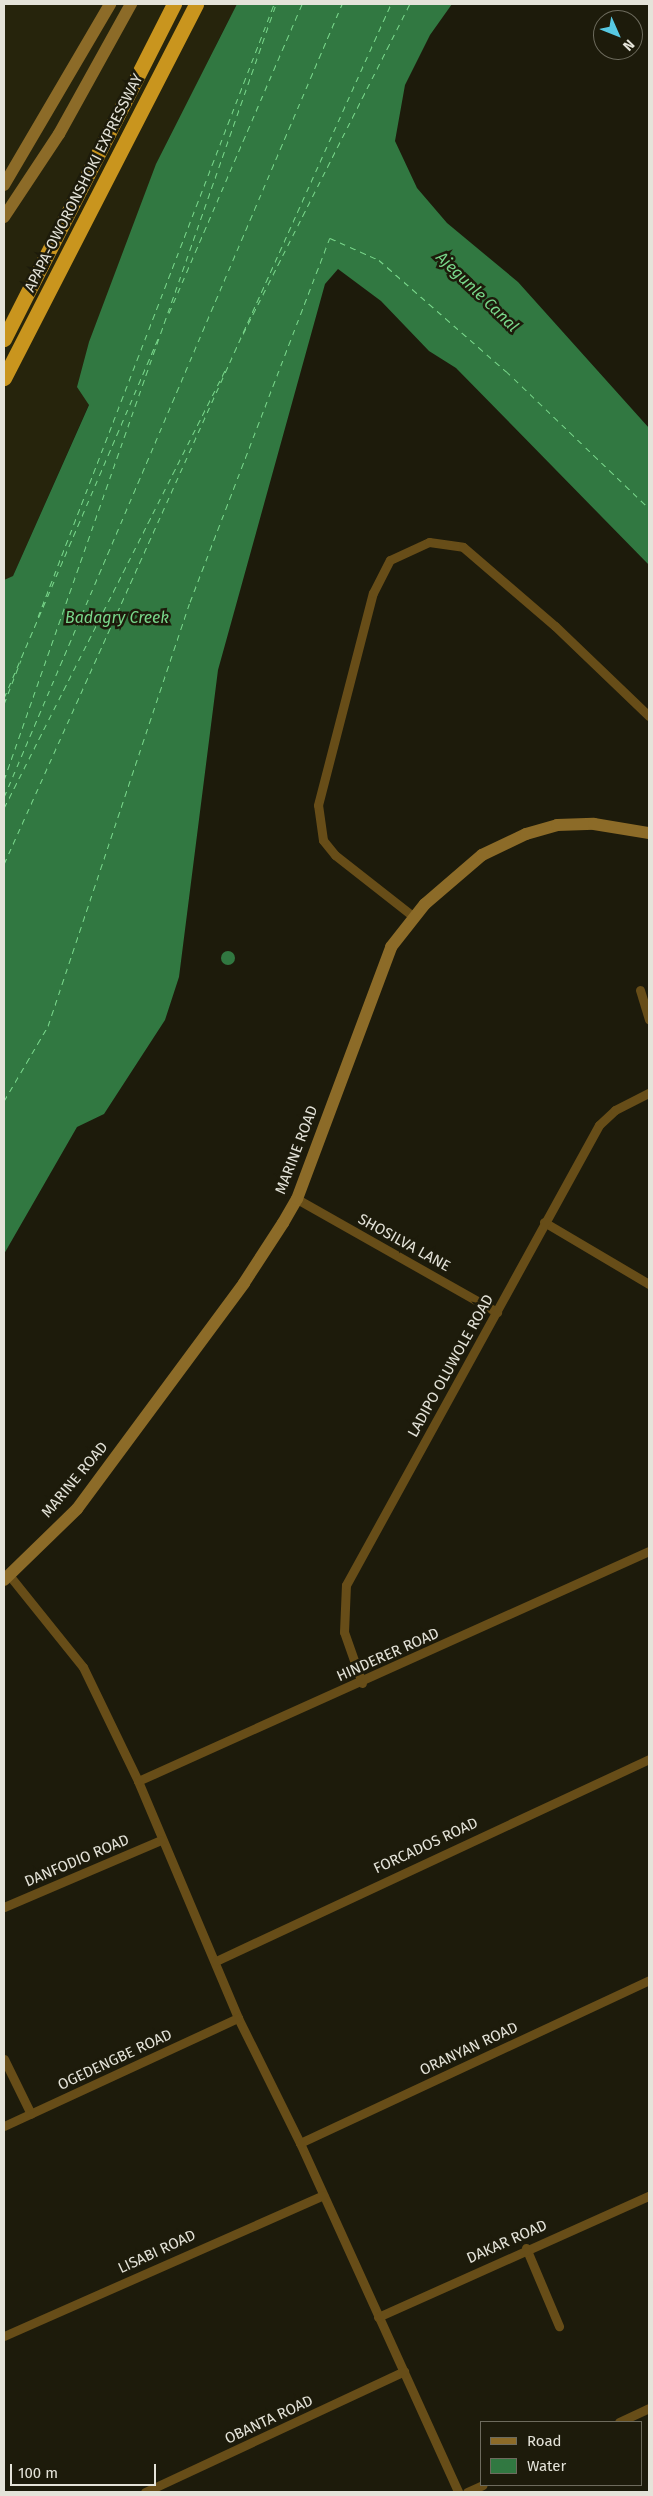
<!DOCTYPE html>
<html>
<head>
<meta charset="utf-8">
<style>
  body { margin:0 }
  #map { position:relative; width:653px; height:2496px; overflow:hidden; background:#1d1b0b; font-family:"Fira Sans",sans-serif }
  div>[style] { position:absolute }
  .built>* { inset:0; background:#26240c }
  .water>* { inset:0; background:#317841 }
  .round { border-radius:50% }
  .ferry>* { height:1px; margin-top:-0.5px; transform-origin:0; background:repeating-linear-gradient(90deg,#79d88b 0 6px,transparent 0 11px) }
  .street>* { height:9px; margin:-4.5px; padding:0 4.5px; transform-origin:4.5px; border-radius:4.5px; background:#674d18 }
  .secondary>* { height:12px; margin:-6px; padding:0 6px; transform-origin:6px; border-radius:6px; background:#8c6b28 }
  .highway>* { height:15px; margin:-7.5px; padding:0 7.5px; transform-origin:7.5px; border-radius:7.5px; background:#c9951e }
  span { translate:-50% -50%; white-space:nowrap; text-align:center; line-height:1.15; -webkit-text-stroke:5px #1d1b0b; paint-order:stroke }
  .street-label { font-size:15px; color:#e4e3d9 }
  .water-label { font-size:16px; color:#79d88b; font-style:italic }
  .frame { position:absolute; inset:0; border:5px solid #e4e3d9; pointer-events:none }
  .legend { position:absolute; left:480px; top:2421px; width:162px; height:65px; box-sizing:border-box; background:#1d1b0b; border:1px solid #6d6b5d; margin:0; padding:6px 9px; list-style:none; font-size:15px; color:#e4e3d9 }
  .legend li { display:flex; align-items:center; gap:10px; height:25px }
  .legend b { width:25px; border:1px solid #6d6b5d }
  .north { position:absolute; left:593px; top:10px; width:50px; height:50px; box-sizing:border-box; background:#1d1b0b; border:1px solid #6d6b5d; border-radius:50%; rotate:134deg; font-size:14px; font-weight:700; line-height:20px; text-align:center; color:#e4e3d9 }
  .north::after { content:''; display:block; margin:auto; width:18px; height:22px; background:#57c9e3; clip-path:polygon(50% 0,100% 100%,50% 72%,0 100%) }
  .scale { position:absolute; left:10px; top:2464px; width:146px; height:22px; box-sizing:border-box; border:2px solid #e4e3d9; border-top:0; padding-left:6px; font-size:15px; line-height:18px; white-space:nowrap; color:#e4e3d9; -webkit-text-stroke:4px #1d1b0b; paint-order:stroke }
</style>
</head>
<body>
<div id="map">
  <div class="built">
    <i style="clip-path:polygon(4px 4px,237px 4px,216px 45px,89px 404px,13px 576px,4px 580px)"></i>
  </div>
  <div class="water">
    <i style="clip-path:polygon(237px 4px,452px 4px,430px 35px,405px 85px,395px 141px,417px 188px,447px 223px,518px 282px,649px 428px,649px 565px,456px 368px,429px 351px,381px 301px,338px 269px,325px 284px,218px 670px,179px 977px,165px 1020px,104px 1114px,77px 1127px,4px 1254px,4px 580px,13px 576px,89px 405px,77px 387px,89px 342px,156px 164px)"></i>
    <i class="round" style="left:221px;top:951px;width:14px;height:14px"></i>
  </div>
  <div class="ferry">
    <i style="left:169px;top:313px;width:336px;rotate:-66.7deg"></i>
    <i style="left:243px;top:334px;width:370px;rotate:-63.2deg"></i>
    <i style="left:38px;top:617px;width:657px;rotate:-68.94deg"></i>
    <i style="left:4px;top:698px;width:392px;rotate:-66.8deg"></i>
    <i style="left:4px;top:704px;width:47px;rotate:-68.9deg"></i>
    <i style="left:4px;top:780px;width:822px;rotate:-70.68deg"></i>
    <i style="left:4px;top:797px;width:862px;rotate:-66.91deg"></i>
    <i style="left:4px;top:808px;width:494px;rotate:-63.2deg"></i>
    <i style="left:4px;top:864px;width:943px;rotate:-65.77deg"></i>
    <i style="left:4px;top:1101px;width:87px;rotate:-59.6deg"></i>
    <i style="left:48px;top:1026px;width:447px;rotate:-71.5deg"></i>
    <i style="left:190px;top:602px;width:390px;rotate:-69deg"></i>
    <i style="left:330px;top:238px;width:54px;rotate:24.2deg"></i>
    <i style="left:379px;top:260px;width:169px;rotate:41.2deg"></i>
    <i style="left:506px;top:371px;width:198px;rotate:43.8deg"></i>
  </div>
  <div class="street">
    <i style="left:414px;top:917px;width:100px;rotate:-141.9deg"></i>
    <i style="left:335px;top:855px;width:19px;rotate:-129deg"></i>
    <i style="left:323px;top:840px;width:35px;rotate:-98deg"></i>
    <i style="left:318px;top:805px;width:219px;rotate:-75.5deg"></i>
    <i style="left:373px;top:593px;width:37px;rotate:-63deg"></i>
    <i style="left:390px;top:560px;width:43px;rotate:-24.8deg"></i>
    <i style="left:429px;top:542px;width:34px;rotate:8deg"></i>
    <i style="left:463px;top:547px;width:121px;rotate:40.7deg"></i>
    <i style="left:555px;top:626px;width:130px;rotate:43.8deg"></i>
    <i style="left:640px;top:990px;width:31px;rotate:73deg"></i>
    <i style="left:297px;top:1199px;width:230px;rotate:29.5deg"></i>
    <i style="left:544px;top:1222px;width:122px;rotate:30.6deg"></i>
    <i style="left:9px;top:1575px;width:118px;rotate:51.2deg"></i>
    <i style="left:83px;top:1667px;width:127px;rotate:64.2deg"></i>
    <i style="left:138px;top:1781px;width:257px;rotate:67.1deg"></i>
    <i style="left:238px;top:2018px;width:140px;rotate:63.6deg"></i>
    <i style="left:300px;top:2143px;width:383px;rotate:65.6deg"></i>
    <i style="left:362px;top:1683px;width:54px;rotate:-109.4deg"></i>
    <i style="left:344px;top:1632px;width:47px;rotate:-87.6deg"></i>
    <i style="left:346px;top:1585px;width:525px;rotate:-61.19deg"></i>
    <i style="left:599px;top:1125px;width:22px;rotate:-43deg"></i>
    <i style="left:615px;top:1110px;width:38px;rotate:-27deg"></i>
    <i style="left:138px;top:1781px;width:560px;rotate:-24.23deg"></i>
    <i style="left:4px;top:1907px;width:171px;rotate:-23.1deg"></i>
    <i style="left:216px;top:1961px;width:478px;rotate:-25deg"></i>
    <i style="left:4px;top:2059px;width:61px;rotate:63.9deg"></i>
    <i style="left:4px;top:2126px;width:258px;rotate:-24.8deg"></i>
    <i style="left:300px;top:2143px;width:385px;rotate:-25deg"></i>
    <i style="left:526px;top:2248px;width:85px;rotate:67.1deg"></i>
    <i style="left:378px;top:2317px;width:297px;rotate:-24.1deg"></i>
    <i style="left:4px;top:2336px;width:349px;rotate:-23.8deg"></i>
    <i style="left:619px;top:2422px;width:33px;rotate:-25deg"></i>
    <i style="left:145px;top:2492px;width:286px;rotate:-25deg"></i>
    <i style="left:467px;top:2492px;width:17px;rotate:-24deg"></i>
  </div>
  <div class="secondary">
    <i style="left:4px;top:185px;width:210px;rotate:-59.6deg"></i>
    <i style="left:4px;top:217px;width:100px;rotate:-56.5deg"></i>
    <i style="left:59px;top:134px;width:149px;rotate:-61deg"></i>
    <i style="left:4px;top:1580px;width:102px;rotate:-44.2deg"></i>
    <i style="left:77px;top:1509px;width:281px;rotate:-53.5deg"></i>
    <i style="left:244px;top:1283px;width:72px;rotate:-57deg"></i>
    <i style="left:283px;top:1223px;width:28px;rotate:-60deg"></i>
    <i style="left:297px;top:1199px;width:269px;rotate:-69.5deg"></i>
    <i style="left:391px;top:947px;width:55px;rotate:-51.7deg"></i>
    <i style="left:425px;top:904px;width:75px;rotate:-40.7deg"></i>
    <i style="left:482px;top:855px;width:49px;rotate:-25.5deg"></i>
    <i style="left:526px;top:834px;width:32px;rotate:-16deg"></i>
    <i style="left:557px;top:825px;width:37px;rotate:-2deg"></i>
    <i style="left:594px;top:824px;width:56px;rotate:9.3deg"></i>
  </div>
  <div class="highway">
    <i style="left:4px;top:339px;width:376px;rotate:-63.1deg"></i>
    <i style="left:4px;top:378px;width:420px;rotate:-62.8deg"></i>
  </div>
  <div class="street-label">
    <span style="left:84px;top:183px;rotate:-63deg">APAPA-OWORONSHOKI EXPRESSWAY</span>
    <span style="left:297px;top:1150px;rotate:-69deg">MARINE ROAD</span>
    <span style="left:404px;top:1243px;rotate:29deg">SHOSILVA LANE</span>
    <span style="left:451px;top:1366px;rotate:-61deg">LADIPO OLUWOLE ROAD</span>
    <span style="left:75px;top:1480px;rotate:-50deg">MARINE ROAD</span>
    <span style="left:388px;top:1655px;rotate:-24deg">HINDERER ROAD</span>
    <span style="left:426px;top:1846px;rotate:-25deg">FORCADOS ROAD</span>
    <span style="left:77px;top:1861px;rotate:-23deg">DANFODIO ROAD</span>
    <span style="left:469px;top:2049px;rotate:-25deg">ORANYAN ROAD</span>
    <span style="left:115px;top:2060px;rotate:-25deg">OGEDENGBE ROAD</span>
    <span style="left:507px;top:2242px;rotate:-24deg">DAKAR ROAD</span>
    <span style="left:157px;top:2252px;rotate:-25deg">LISABI ROAD</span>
    <span style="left:269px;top:2420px;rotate:-25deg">OBANTA ROAD</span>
  </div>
  <div class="water-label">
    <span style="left:477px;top:292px;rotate:44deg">Ajegunle Canal</span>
    <span style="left:117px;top:618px">Badagry Creek</span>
  </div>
  <div class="frame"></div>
  <ul class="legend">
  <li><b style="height:6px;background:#8c6b28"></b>Road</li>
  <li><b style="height:14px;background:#317841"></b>Water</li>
  </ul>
  <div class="north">N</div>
  <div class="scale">100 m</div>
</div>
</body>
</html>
